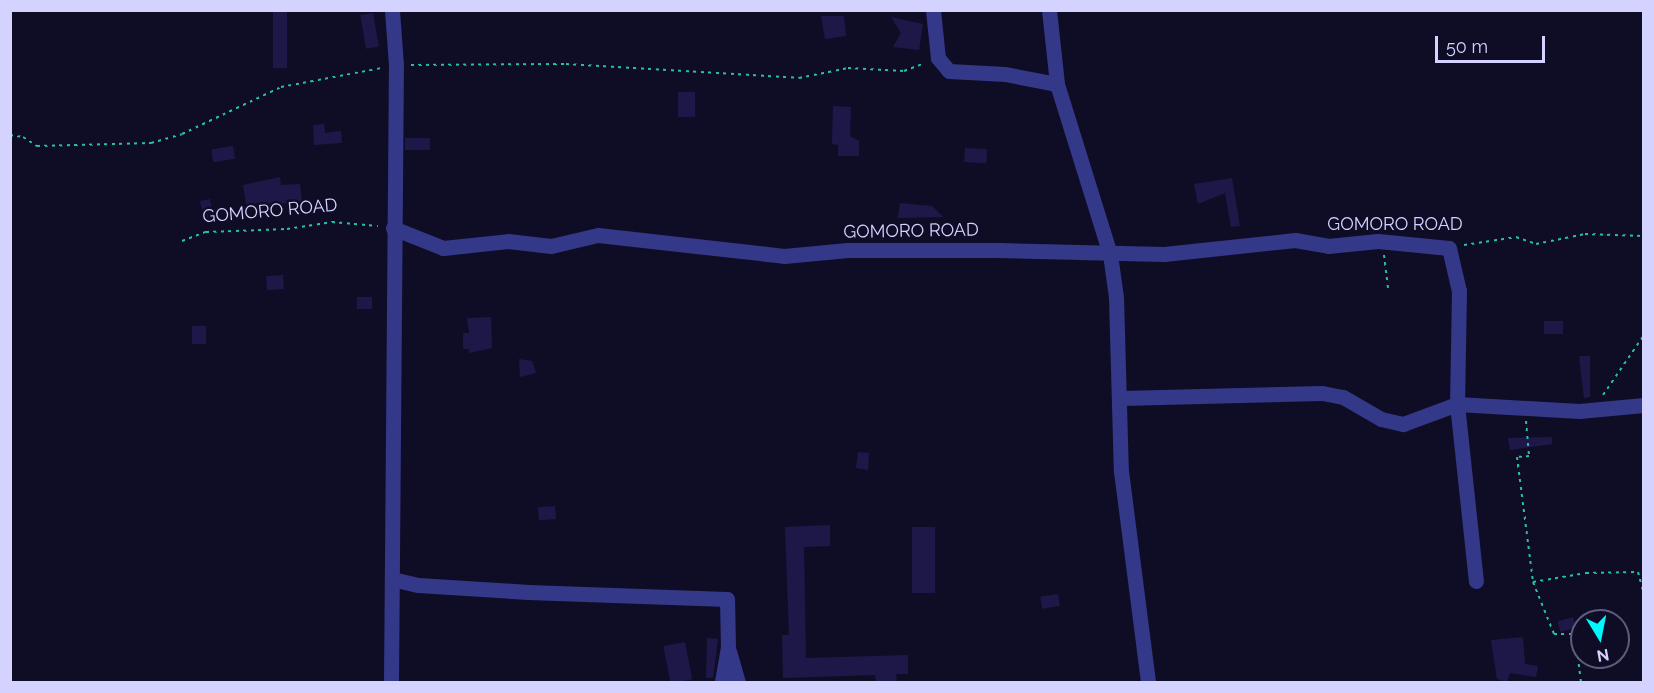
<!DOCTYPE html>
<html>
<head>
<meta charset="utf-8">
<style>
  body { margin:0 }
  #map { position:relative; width:1654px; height:693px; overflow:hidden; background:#0f0d26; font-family:Raleway,sans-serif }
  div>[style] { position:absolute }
  .building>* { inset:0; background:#1e1849; transform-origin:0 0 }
  .path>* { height:2px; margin-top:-1px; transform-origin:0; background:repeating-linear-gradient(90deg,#25c0ab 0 3px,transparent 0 7.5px) }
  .minor>* { height:15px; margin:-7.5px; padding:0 7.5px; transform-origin:7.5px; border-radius:7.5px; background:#343889 }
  span { translate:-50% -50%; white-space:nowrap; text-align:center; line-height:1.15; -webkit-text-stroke:5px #0f0d26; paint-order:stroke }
  .street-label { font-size:18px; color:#d4d2ff }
  .frame { position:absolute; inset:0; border:12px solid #d4d2ff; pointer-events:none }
  .north { position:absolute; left:1570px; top:609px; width:60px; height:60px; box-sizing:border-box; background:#0f0d26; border:2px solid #5e5c7d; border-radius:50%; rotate:170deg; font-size:16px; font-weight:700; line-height:24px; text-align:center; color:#d4d2ff }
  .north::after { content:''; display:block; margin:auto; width:21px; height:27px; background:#00f7fd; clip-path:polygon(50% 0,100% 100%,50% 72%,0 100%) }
  .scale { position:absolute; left:1435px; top:36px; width:110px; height:27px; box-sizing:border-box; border:3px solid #d4d2ff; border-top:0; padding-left:8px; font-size:18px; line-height:21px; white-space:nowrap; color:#d4d2ff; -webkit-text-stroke:4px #0f0d26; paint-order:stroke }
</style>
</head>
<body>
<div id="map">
  <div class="building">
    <i style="left:273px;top:10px;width:14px;height:58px"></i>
    <i style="left:373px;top:13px;width:34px;height:13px;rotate:80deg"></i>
    <i style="clip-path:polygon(821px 16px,844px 16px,846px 36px,825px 39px)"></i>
    <i style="clip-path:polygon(891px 17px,923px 24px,919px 50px,893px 47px,901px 33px)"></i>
    <i style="left:678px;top:92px;width:17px;height:25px"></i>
    <i style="clip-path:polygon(833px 106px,851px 107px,850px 136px,859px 141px,859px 156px,838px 156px,838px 145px,832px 144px)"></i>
    <i style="clip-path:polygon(324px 124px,325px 133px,341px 131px,342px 143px,314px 145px,313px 125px)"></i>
    <i style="left:430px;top:138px;width:12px;height:25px;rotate:90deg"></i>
    <i style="left:233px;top:146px;width:13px;height:22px;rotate:81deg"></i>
    <i style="left:965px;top:148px;width:22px;height:14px;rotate:3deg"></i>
    <i style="clip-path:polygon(280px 177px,281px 185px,300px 184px,302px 203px,246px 204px,243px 185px)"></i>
    <i style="clip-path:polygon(1232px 178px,1240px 226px,1231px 227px,1225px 193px,1198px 204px,1194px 184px)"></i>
    <i style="left:210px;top:199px;width:20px;height:10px;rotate:79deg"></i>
    <i style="clip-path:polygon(900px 203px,932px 206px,943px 217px,898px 218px)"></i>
    <i style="left:283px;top:275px;width:14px;height:17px;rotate:86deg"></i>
    <i style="left:357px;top:297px;width:15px;height:12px"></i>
    <i style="clip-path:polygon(491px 317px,492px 348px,469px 353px,469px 349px,463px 349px,463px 333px,469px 333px,467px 318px)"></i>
    <i style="left:1544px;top:321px;width:19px;height:13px"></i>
    <i style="left:192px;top:326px;width:14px;height:18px"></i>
    <i style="clip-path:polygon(1579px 356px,1590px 356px,1590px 397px,1584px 398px)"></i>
    <i style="clip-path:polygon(519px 359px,532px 361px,536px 373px,520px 377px)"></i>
    <i style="clip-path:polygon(1552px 437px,1552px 444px,1510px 450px,1508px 438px)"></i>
    <i style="clip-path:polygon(858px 452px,869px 453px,868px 470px,856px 468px)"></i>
    <i style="left:555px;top:506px;width:13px;height:17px;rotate:86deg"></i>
    <i style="clip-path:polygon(830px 525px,830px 546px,804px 547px,806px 658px,908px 655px,908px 674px,896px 674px,897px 682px,876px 682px,875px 675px,783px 678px,782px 635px,789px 635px,785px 527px)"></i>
    <i style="left:912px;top:527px;width:23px;height:66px"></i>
    <i style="left:1058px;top:594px;width:12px;height:18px;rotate:81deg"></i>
    <i style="left:1573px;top:617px;width:11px;height:16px;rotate:75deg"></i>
    <i style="clip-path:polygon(1523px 637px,1525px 664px,1538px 666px,1536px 677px,1510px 673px,1507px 682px,1497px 679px,1491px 640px)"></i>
    <i style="clip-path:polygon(707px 638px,718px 639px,713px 678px,706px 678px)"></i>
    <i style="left:685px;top:642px;width:38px;height:22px;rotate:79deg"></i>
  </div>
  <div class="path">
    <i style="left:411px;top:65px;width:155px;rotate:-0.4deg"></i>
    <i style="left:566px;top:64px;width:233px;rotate:3.4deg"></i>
    <i style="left:799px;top:78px;width:50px;rotate:-11.5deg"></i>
    <i style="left:848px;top:68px;width:56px;rotate:3.1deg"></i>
    <i style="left:904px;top:71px;width:22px;rotate:-21deg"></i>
    <i style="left:10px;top:135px;width:13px;rotate:9deg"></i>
    <i style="left:23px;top:137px;width:17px;rotate:33deg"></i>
    <i style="left:37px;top:146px;width:114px;rotate:-1.5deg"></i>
    <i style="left:151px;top:143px;width:32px;rotate:-16deg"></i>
    <i style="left:182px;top:134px;width:110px;rotate:-25.4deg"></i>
    <i style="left:281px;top:87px;width:103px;rotate:-10.7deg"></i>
    <i style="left:182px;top:241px;width:26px;rotate:-21deg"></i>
    <i style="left:206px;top:232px;width:81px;rotate:-2.1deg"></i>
    <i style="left:287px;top:229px;width:46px;rotate:-8.8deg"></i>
    <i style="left:332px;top:222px;width:46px;rotate:5deg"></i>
    <i style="left:1464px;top:245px;width:53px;rotate:-8.7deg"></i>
    <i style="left:1516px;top:237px;width:21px;rotate:19deg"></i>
    <i style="left:1536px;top:244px;width:50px;rotate:-11.5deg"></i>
    <i style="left:1585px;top:234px;width:59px;rotate:1.9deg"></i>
    <i style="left:1384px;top:255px;width:33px;rotate:83deg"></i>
    <i style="left:1603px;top:395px;width:73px;rotate:-55.7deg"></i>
    <i style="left:1526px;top:421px;width:35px;rotate:85deg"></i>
    <i style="left:1529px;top:456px;width:12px;rotate:175deg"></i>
    <i style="left:1517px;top:457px;width:126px;rotate:82.7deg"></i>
    <i style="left:1533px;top:582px;width:56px;rotate:68deg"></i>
    <i style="left:1554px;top:634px;width:21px"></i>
    <i style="left:1575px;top:634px;width:48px;rotate:82.9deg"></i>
    <i style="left:1533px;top:582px;width:54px;rotate:-9.6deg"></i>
    <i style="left:1586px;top:573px;width:52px;rotate:-1.1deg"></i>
    <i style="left:1638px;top:572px;width:24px;rotate:75deg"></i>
  </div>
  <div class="minor">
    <i style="left:933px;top:10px;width:48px;rotate:84.1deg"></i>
    <i style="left:938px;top:58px;width:17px;rotate:50deg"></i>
    <i style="left:949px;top:71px;width:56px;rotate:3.1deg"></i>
    <i style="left:1005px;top:74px;width:53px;rotate:10.9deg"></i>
    <i style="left:1057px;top:84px;width:178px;rotate:72.7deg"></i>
    <i style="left:1110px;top:254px;width:43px;rotate:82.1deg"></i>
    <i style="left:1116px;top:297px;width:174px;rotate:88.4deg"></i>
    <i style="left:1121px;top:471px;width:213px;rotate:82.7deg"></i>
    <i style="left:1049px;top:10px;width:74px;rotate:83.8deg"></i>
    <i style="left:393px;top:228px;width:54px;rotate:21.8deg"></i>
    <i style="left:443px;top:248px;width:65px;rotate:-6.1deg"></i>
    <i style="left:508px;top:241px;width:43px;rotate:6.6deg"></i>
    <i style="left:551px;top:246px;width:48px;rotate:-13.2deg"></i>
    <i style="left:598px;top:235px;width:187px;rotate:6.4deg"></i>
    <i style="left:784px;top:256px;width:64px;rotate:-5.4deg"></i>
    <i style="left:848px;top:250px;width:150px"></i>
    <i style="left:998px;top:250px;width:166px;rotate:1.4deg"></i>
    <i style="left:1164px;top:254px;width:132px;rotate:-6.1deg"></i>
    <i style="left:1295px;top:240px;width:34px;rotate:10deg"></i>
    <i style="left:1328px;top:246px;width:50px;rotate:-5.7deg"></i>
    <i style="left:1378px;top:241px;width:71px;rotate:5.6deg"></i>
    <i style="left:1449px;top:248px;width:44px;rotate:76.9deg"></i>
    <i style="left:1459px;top:291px;width:113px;rotate:91deg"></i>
    <i style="left:1457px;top:404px;width:178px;rotate:83.9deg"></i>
    <i style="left:1121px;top:398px;width:201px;rotate:-1.4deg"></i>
    <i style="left:1322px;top:393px;width:21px;rotate:11deg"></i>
    <i style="left:1343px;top:397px;width:44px;rotate:30.1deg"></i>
    <i style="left:1381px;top:419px;width:23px;rotate:13deg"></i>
    <i style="left:1403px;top:424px;width:58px;rotate:-20.3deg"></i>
    <i style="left:1457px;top:404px;width:122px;rotate:3.3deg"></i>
    <i style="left:1579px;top:411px;width:65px;rotate:-5.3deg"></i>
    <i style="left:392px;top:579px;width:27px;rotate:13deg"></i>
    <i style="left:418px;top:585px;width:110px;rotate:3.6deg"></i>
    <i style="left:528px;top:592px;width:199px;rotate:2deg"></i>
    <i style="left:727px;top:599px;width:48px;rotate:88.8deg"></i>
    <i style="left:728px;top:647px;width:36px;rotate:100deg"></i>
    <i style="left:729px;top:651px;width:32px;rotate:74deg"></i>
    <i style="left:391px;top:682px;width:617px;rotate:-89.54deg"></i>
    <i style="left:396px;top:65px;width:55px;rotate:-94.2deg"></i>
  </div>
  <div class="street-label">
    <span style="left:270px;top:211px;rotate:-5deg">GOMORO ROAD</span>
    <span style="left:1395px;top:224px">GOMORO ROAD</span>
    <span style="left:911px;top:231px;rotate:-1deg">GOMORO ROAD</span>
  </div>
  <div class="frame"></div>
  <div class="north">N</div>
  <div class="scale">50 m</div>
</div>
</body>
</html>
